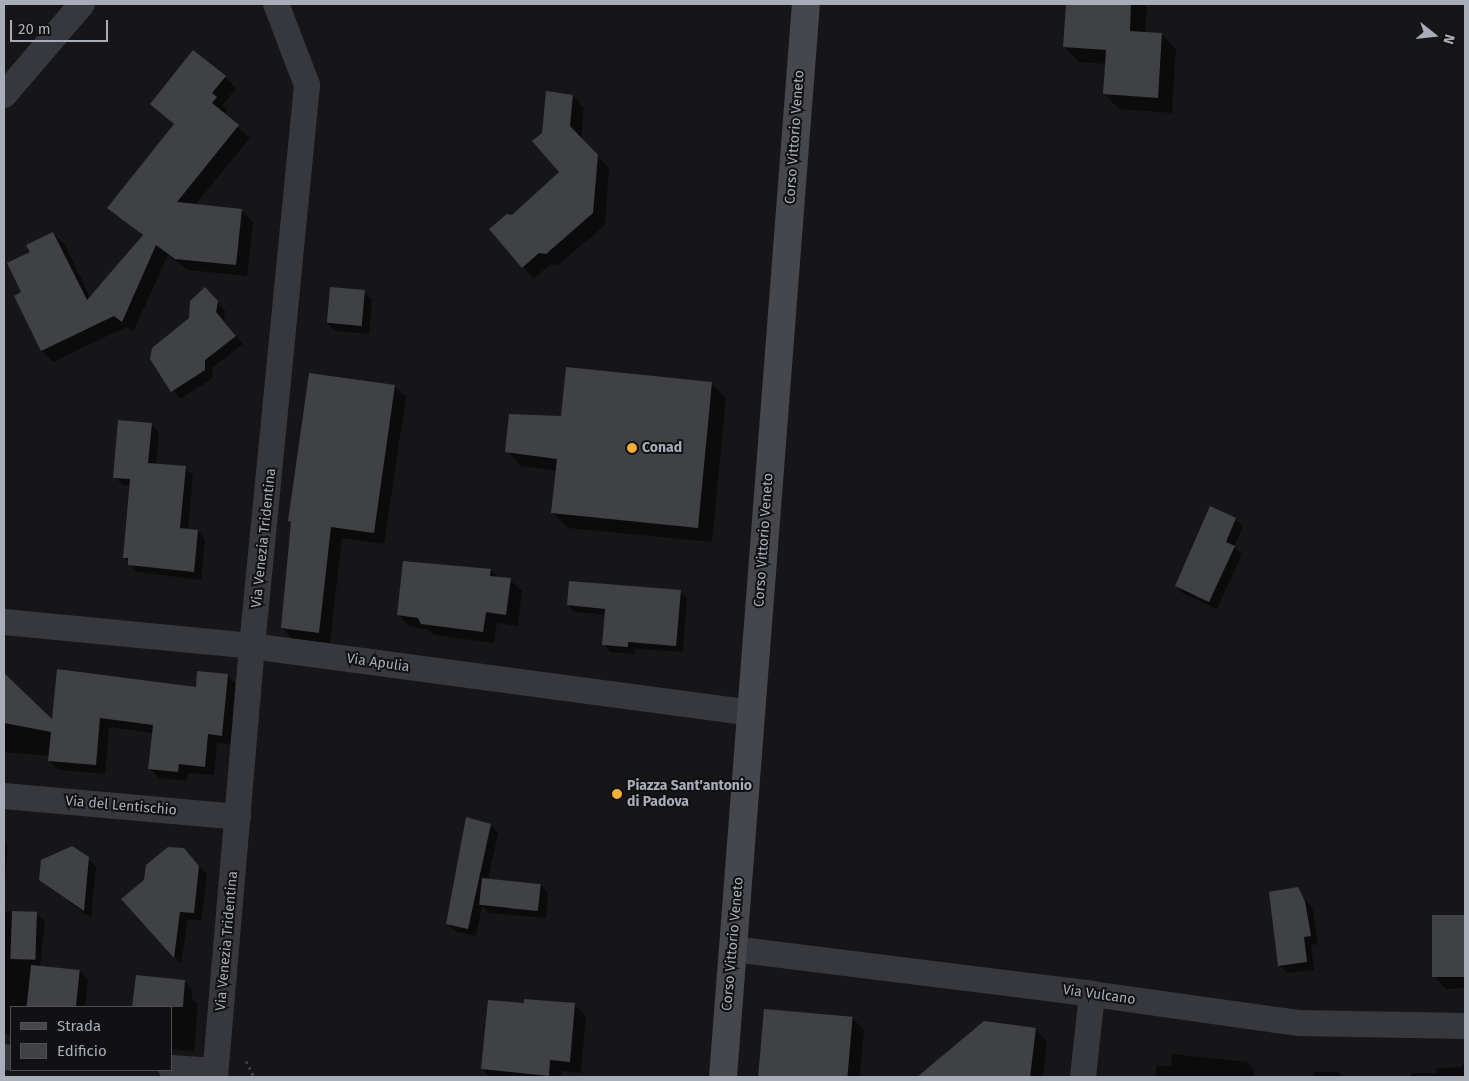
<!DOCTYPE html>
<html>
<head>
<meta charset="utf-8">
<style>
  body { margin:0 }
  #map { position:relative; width:1469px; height:1081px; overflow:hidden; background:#161618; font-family:"Fira Sans",sans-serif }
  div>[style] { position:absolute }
  .shadow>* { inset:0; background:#0007 }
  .building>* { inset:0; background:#404145; transform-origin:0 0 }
  .path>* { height:3px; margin-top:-1.5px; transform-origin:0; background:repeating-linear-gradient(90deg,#3d3f44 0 2.5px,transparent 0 6.5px) }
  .street>* { height:26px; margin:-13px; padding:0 13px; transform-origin:13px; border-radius:13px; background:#37383d }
  .secondary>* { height:28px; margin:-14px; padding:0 14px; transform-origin:14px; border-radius:14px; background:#45474d }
  .dots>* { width:14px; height:14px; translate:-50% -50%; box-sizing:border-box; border:2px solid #111113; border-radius:50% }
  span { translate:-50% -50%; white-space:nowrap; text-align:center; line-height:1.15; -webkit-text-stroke:4px #111113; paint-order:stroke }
  .street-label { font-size:14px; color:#a8adb8 }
  .poi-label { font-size:14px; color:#a8adb8; font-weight:700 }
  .left { translate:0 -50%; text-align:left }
  .frame { position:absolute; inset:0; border:5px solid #a8adb8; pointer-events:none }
  .legend { position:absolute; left:10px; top:1006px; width:162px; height:65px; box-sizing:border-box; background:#111113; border:1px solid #4d4f55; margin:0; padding:6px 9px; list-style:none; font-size:15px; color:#a8adb8 }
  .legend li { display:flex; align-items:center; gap:10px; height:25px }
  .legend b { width:25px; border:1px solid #4d4f55 }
  .north { position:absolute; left:1409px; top:10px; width:50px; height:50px; -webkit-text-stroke:4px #111113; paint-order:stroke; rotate:106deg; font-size:14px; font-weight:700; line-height:20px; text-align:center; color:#a8adb8 }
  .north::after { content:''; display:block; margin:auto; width:18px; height:22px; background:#a8adb8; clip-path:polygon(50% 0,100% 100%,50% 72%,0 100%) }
  .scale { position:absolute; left:10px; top:20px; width:98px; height:22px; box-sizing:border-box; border:2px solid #a8adb8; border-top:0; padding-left:6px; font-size:15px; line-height:18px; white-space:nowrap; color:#a8adb8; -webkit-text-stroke:4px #111113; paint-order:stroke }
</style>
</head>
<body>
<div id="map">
  <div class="shadow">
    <i style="clip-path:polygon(1067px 4px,1147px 4px,1145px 33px,1161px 34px,1176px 49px,1172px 113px,1119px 109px,1104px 94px,1106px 64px,1079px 62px,1064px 47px)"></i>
    <i style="clip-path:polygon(225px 77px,236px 88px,223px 105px,227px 110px,223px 114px,250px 138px,195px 205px,241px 210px,253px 222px,247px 276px,188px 270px,168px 255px,133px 332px,126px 327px,53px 362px,42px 351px,23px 293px,32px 253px,53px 233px,65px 245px,90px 297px,143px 236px,109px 207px,175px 125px,152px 104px)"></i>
    <i style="clip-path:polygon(573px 96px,584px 108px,581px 139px,609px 168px,605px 225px,558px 265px,551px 264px,534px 278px,522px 267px,512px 216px,561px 173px,544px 134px)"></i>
    <i style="clip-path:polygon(364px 292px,372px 299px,369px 334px,335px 331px,327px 323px)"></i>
    <i style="clip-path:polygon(213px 297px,225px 310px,224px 321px,243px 344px,212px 368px,213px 378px,180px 399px,151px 359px)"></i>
    <i style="clip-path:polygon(310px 374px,395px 387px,406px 397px,384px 544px,342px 538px,330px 643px,293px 639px,282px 628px,292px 524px,289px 521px)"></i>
    <i style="clip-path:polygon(711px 383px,726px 398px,712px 542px,568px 528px,553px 513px,557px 471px,521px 466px,507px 451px,562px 417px)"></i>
    <i style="clip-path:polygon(151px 424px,159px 432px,156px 465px,185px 468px,193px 476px,188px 530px,198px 531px,205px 539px,201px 580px,137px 572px,124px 557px,131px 486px,123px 485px,115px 477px)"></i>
    <i style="clip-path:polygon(1235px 519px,1243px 527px,1234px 547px,1242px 554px,1217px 609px,1184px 594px,1176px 586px)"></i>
    <i style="clip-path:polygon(491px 570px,498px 578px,510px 580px,522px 591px,518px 626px,497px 623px,494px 643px,434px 635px,428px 629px,410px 627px,399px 615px)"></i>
    <i style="clip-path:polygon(680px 591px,687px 598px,683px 652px,635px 649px,634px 654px,611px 652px,604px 645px,606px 615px,575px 612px,568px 605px)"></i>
    <i style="clip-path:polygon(4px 674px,53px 721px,197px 688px,227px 675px,237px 685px,231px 744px,217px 743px,214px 775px,188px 773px,187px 781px,159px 778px,150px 769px,153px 733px,109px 727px,105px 774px,59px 770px,49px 761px,50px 756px,4px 752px)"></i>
    <i style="clip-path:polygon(490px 825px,498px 833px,488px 880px,541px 885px,548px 893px,546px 918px,489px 913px,482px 906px,476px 936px,456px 932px,448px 924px)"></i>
    <i style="clip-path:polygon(4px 841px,8px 845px,4px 893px)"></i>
    <i style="clip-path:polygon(191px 857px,207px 875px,201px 921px,188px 919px,181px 964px,122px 900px)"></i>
    <i style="clip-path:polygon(88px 858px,96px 867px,91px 918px,40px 880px)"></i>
    <i style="clip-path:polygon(1297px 888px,1313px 910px,1318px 944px,1311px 945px,1314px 970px,1287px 973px,1279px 965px)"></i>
    <i style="clip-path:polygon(4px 911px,37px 914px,45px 921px,40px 967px,80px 971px,88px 979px,85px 1007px,11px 1007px,11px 1035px,4px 1034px)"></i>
    <i style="clip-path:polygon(1433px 917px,1465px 917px,1465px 988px,1446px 989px,1435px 977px)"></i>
    <i style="clip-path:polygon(137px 976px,184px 981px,192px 989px,192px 998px,198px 1004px,194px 1051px,171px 1049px,171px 1007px,134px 1007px)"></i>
    <i style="clip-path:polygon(574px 1004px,586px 1016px,581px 1073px,561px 1071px,561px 1077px,490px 1077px,482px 1069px,525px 1005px)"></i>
    <i style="clip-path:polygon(765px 1011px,853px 1019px,864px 1030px,860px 1077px,759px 1077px)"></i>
    <i style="clip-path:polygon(1035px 1029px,1047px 1041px,1043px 1077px,937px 1077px,937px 1062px)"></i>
    <i style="clip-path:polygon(1172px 1054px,1247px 1062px,1254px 1070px,1253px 1077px,1155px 1077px,1157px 1065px,1171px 1067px)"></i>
    <i style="clip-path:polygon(1462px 1063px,1465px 1063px,1465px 1077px,1411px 1077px,1411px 1073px,1436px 1073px,1436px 1068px,1462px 1067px)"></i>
    <i style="clip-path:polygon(1313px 1072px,1338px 1072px,1343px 1077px,1313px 1077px)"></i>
  </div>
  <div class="building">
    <i style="clip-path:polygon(1066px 4px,1131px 4px,1130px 31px,1162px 33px,1158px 98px,1103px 94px,1106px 50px,1063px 47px)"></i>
    <i style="clip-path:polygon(193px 50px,226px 76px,212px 93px,217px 97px,212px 103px,239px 125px,177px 202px,242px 209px,236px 265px,175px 259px,156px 245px,122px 322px,114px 316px,41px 351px,14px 296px,21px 292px,7px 263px,30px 252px,26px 245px,53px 232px,87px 300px,143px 235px,107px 208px,174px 124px,150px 104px)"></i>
    <i style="clip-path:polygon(546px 91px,573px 95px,570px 126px,598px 155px,593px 213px,546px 254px,539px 253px,522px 268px,489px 229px,507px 214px,512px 215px,559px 172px,532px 141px,542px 133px)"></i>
    <i style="clip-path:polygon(205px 287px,218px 301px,216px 312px,236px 336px,205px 360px,205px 370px,171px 392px,150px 359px,152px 348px,189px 318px,190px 301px)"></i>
    <i style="left:330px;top:287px;width:35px;height:36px;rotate:5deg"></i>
    <i style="clip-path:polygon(566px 367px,712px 382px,698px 528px,551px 513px,557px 459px,505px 452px,509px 414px,561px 416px)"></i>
    <i style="clip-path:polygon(309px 373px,395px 385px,374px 533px,331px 527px,319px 633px,281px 628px,291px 522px,288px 521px)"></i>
    <i style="clip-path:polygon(118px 420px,152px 423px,148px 463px,186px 466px,180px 528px,198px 530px,194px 572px,128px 565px,128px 558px,123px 558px,130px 479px,113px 478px)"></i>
    <i style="clip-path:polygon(1210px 506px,1236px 518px,1226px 542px,1235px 546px,1209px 602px,1175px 586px)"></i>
    <i style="clip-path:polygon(403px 561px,491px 569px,490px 576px,511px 578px,506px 615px,486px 612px,483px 632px,421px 624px,418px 618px,397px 615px)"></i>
    <i style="clip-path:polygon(569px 581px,681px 590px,676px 646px,628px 642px,628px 647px,602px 645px,605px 609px,567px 605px)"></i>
    <i style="clip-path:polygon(57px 669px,196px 687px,197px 671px,228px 674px,222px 736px,208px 734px,205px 767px,179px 764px,178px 772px,148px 769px,153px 725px,100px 718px,96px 765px,48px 761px,51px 732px,4px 723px,4px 673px,52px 719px)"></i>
    <i style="clip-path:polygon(466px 817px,491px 824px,468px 929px,446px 924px)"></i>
    <i style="clip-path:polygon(72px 846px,89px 857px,84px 911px,39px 880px,41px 860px)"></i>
    <i style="clip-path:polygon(168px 847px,184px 848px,199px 866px,194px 913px,180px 912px,174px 958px,121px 899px,144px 880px,146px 865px)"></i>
    <i style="left:482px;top:878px;width:59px;height:27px;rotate:6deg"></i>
    <i style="clip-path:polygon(1298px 887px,1305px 901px,1311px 936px,1304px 937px,1307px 962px,1278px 966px,1269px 892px)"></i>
    <i style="left:12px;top:911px;width:25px;height:48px;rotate:2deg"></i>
    <i style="left:1465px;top:915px;width:62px;height:33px;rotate:90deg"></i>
    <i style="left:31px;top:965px;width:49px;height:42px;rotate:6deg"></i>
    <i style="clip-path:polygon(136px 975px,185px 980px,183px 1007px,132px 1007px)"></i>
    <i style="clip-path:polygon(524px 999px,575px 1003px,570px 1062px,550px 1060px,549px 1076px,481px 1069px,488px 1000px,524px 1003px)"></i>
    <i style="left:764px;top:1009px;width:89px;height:68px;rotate:5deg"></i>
    <i style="clip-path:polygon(984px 1021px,1036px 1028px,1030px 1077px,917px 1077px)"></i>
  </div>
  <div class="path">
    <i style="left:246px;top:1061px;width:18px;rotate:63deg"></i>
  </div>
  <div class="street">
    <i style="left:4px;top:95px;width:120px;rotate:-49.4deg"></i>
    <i style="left:4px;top:622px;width:249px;rotate:5.5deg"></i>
    <i style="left:252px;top:646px;width:504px;rotate:7.63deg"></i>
    <i style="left:4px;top:796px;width:235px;rotate:5.1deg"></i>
    <i style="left:733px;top:949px;width:362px;rotate:7.1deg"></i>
    <i style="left:1092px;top:994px;width:208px;rotate:8deg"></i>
    <i style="left:1298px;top:1023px;width:167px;rotate:1deg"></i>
    <i style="left:4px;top:1057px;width:7px;rotate:8deg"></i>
    <i style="left:171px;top:1068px;width:44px;rotate:3.9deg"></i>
    <i style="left:215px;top:1077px;width:433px;rotate:-85.1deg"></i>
    <i style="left:252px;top:646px;width:564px;rotate:-84.4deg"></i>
    <i style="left:307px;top:85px;width:87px;rotate:-110.9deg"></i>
    <i style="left:1083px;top:1077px;width:83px;rotate:-83.8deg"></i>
  </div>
  <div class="secondary">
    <i style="left:723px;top:1077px;width:1076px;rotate:-85.58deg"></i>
  </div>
  <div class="dots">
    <i style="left:632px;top:448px;background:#f2b134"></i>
    <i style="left:617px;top:794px;background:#f2b134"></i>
  </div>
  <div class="street-label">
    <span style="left:795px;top:137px;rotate:-86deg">Corso Vittorio Veneto</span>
    <span style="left:264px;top:538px;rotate:-84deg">Via Venezia Tridentina</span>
    <span style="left:764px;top:540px;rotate:-86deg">Corso Vittorio Veneto</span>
    <span style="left:378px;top:663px;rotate:8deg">Via Apulia</span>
    <span style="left:121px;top:806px;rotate:5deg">Via del Lentischio</span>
    <span style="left:227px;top:941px;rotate:-85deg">Via Venezia Tridentina</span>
    <span style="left:733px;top:944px;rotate:-85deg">Corso Vittorio Veneto</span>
    <span style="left:1099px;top:995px;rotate:8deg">Via Vulcano</span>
  </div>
  <div class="poi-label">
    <span class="left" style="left:642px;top:448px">Conad</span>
    <span class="left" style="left:627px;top:794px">Piazza Sant'antonio<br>di Padova</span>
  </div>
  <div class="frame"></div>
  <ul class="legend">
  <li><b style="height:6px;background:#45474d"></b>Strada</li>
  <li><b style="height:14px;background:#404145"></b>Edificio</li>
  </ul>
  <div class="north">N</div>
  <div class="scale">20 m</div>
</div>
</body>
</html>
